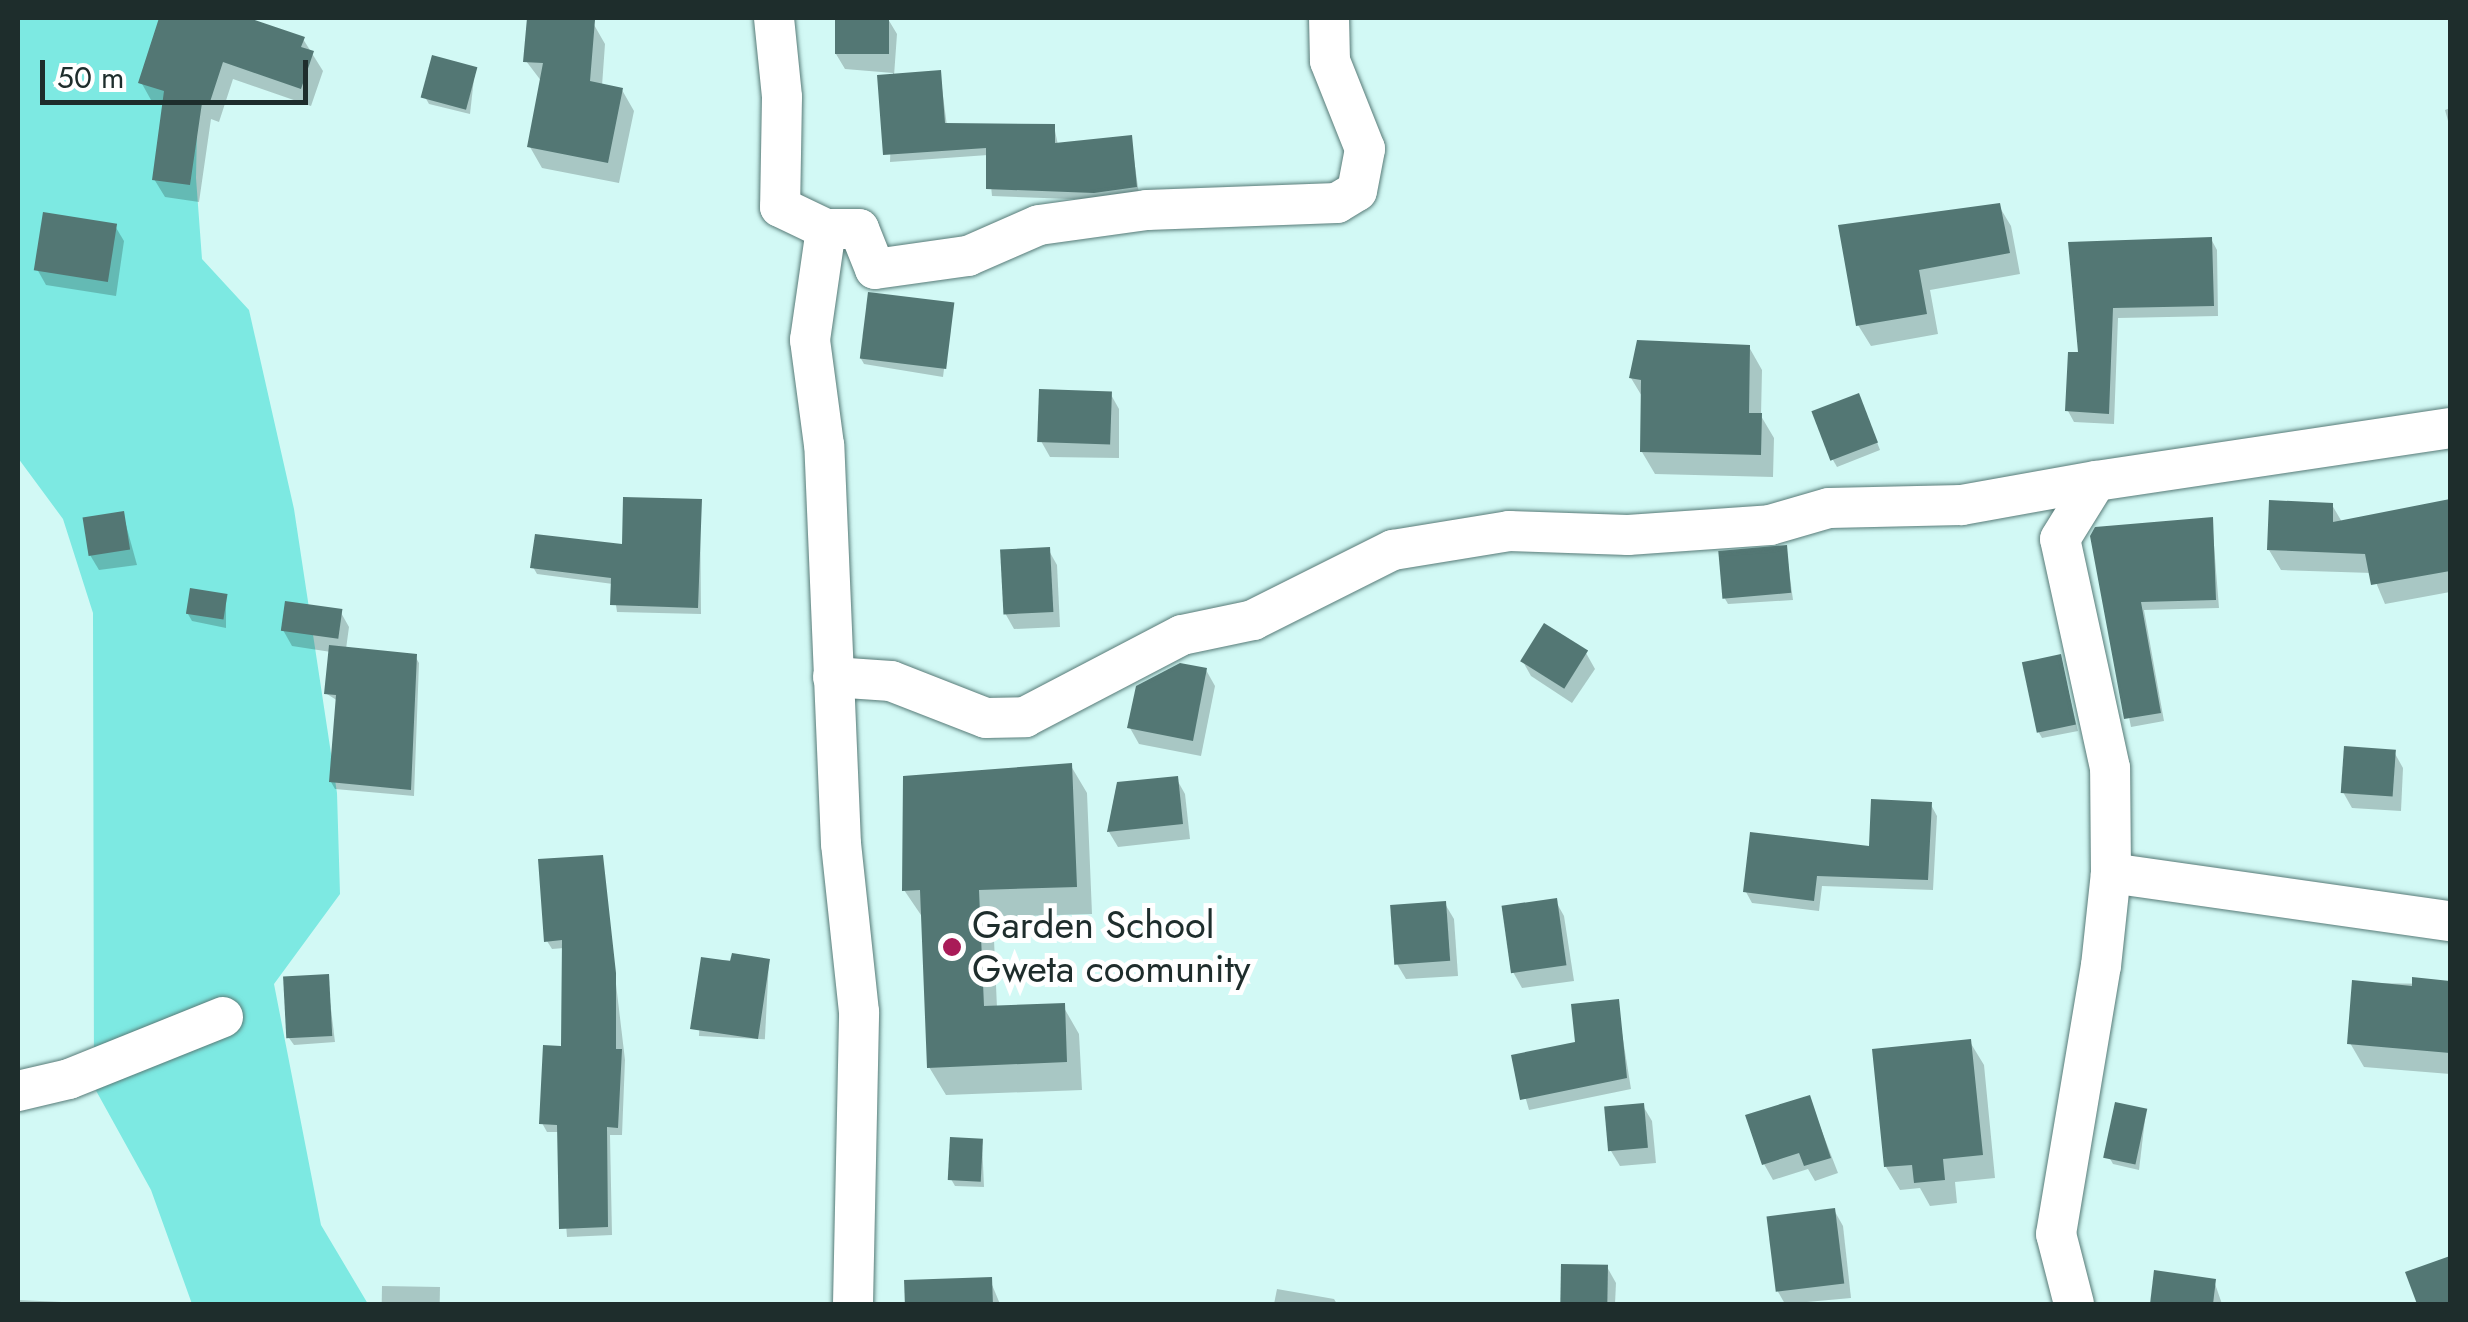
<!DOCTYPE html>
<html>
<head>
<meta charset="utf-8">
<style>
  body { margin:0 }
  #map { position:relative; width:2468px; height:1322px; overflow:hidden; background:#d2f9f5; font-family:Jost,sans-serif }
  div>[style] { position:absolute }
  .green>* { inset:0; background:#7de9e2 }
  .shadow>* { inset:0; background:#0003; transform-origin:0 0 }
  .building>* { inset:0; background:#537774; transform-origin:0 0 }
  .roads { filter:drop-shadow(0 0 2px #587b78) drop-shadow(0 0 2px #587b78) }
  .minor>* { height:40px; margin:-20px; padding:0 20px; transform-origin:20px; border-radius:20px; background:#fff }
  .dots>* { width:28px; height:28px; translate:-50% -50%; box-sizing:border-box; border:5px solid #fff; border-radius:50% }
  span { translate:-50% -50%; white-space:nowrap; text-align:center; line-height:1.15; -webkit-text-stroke:10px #fff; paint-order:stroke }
  .poi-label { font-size:38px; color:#1e2d2c }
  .left { translate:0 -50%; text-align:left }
  .frame { position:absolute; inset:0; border:20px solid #1e2d2c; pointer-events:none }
  .scale { position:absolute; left:40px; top:60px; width:268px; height:45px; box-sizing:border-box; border:5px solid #1e2d2c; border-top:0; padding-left:12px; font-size:30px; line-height:35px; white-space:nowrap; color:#1e2d2c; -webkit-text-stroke:8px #fff; paint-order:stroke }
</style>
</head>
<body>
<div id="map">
  <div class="green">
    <i style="clip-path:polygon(18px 18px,198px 18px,206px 33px,198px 78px,196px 178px,202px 259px,249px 310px,294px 509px,337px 793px,340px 894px,274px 984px,321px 1225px,368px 1304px,192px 1304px,151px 1190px,94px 1087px,93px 613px,63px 519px,18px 458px)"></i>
  </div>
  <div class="shadow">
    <i style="clip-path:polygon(161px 18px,223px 18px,303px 39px,323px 71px,311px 106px,233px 79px,219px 122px,211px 119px,199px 202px,165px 197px,154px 179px,165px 105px,151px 100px,141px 82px)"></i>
    <i style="clip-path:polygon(529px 18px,593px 23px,605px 44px,602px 86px,622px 90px,634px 111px,619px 183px,542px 168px,530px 147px,542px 82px,526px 61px)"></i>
    <i style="clip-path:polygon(838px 18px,888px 19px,897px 34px,894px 76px,940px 73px,947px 126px,1054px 126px,1058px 145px,1131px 138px,1139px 194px,1099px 200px,992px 196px,988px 155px,890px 162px,893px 73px,845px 69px,836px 54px)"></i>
    <i style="clip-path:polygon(475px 69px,470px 114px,429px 104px,425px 97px)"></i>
    <i style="clip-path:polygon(2450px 108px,2450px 128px,2445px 110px)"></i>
    <i style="clip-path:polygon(1999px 206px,2011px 226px,2020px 274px,1930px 290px,1938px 334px,1871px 346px,1858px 325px,1901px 223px)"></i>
    <i style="clip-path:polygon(115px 226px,124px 241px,116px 296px,46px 285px,37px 269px)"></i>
    <i style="clip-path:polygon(2211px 239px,2217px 250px,2218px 316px,2118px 318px,2114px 424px,2074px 422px,2068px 411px,2081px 354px,2071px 245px)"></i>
    <i style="clip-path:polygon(952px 305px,943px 377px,864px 364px,860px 357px)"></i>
    <i style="clip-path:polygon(1749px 347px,1762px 370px,1761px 416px,1774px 438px,1773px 477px,1655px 474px,1642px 452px,1643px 398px,1631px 378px)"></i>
    <i style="clip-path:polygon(1110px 393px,1119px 409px,1119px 458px,1050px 457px,1041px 441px)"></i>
    <i style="clip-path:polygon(1862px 403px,1880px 450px,1837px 467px,1833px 460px)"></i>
    <i style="clip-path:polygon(700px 502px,701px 614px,617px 612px,613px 584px,537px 574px,533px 567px,624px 547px)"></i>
    <i style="clip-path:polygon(2448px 502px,2450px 592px,2385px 604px,2372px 573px,2281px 570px,2269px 550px,2332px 505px,2342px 522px)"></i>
    <i style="clip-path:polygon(123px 514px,137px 565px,99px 570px,90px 555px)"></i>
    <i style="clip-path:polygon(2212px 520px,2219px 608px,2144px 610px,2164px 721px,2131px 727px,2092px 537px)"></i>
    <i style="clip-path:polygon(1786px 548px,1793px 600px,1728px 604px,1724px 597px)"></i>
    <i style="clip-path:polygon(1048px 549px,1057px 565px,1060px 627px,1014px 629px,1005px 613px)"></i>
    <i style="clip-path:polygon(226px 597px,226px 628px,192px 621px,188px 614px)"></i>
    <i style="clip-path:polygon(340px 611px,349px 627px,346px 649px,415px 656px,419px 663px,414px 796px,335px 789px,331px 782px,338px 701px,327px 694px,331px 652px,292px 646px,283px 630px)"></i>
    <i style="clip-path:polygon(1586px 653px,1595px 669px,1572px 703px,1531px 676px,1522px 660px)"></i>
    <i style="clip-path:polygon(2060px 657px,2078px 731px,2042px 738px,2038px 731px)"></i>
    <i style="clip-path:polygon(1206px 670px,1215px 686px,1201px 756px,1139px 744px,1130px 728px)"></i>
    <i style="clip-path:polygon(2394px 752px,2403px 768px,2401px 811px,2352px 808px,2343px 792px)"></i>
    <i style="clip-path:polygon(1071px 766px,1087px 793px,1092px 914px,993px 917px,997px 1008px,1063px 1006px,1079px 1034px,1082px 1090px,946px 1095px,929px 1067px,923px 918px,904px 890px)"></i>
    <i style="clip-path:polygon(1176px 778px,1185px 794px,1190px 839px,1118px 847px,1109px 832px,1119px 784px)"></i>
    <i style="clip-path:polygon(1931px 805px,1937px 816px,1933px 890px,1822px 886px,1819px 911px,1752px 903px,1746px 892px,1872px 848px)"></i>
    <i style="clip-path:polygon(601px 857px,625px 1060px,622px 1135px,610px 1135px,612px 1235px,567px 1237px,559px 1132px,547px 1132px,542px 1123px,563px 1049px,564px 948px,552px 949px,547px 941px)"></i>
    <i style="clip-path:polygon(1555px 900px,1564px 916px,1574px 981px,1522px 988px,1513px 972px)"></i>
    <i style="clip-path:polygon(1445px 904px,1454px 919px,1458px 976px,1406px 979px,1397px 964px)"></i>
    <i style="left:703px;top:959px;width:66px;height:77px;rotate:3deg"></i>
    <i style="clip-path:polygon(327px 976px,335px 1042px,294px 1045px,289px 1038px)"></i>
    <i style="clip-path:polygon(2355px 983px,2450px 984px,2450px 1074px,2364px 1067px,2350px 1043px)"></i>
    <i style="clip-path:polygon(1617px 1002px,1631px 1089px,1529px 1110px,1514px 1057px,1577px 1044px)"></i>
    <i style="clip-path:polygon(1970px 1042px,1984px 1065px,1995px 1178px,1955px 1182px,1957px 1203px,1930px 1206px,1920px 1188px,1900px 1190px,1886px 1167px)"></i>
    <i style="clip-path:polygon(1809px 1098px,1838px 1173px,1815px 1181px,1808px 1169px,1773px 1180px,1764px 1164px)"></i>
    <i style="clip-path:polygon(1643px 1106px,1652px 1121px,1656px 1163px,1620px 1166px,1611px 1151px)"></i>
    <i style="clip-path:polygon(2146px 1111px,2139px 1170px,2113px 1164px,2109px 1157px)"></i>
    <i style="clip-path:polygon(982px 1141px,984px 1187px,955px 1186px,951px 1179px)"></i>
    <i style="clip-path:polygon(1834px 1210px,1843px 1226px,1851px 1298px,1785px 1304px,1777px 1290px)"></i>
    <i style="clip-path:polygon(1563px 1267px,1607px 1267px,1616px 1283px,1615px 1304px,1563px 1304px)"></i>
    <i style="clip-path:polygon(2156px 1273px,2214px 1281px,2222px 1304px,2153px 1304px)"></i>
    <i style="clip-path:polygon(990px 1280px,1000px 1304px,923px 1304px,922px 1282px)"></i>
    <i style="left:382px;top:1286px;width:58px;height:18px;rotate:1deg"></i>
    <i style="clip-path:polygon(1277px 1289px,1334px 1299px,1337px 1304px,1274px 1304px)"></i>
    <i style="clip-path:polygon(18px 1300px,62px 1302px,64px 1304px,18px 1304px)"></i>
  </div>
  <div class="building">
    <i style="clip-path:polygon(159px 18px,249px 18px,305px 37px,301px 47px,314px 51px,301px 89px,223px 62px,209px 105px,202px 103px,190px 185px,152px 180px,164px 91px,138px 83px)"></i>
    <i style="clip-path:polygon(527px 18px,595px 20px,590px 81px,623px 88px,608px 163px,527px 147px,543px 63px,523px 62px)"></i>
    <i style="left:835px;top:18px;width:54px;height:36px"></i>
    <i style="left:432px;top:55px;width:47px;height:44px;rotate:15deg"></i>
    <i style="clip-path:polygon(941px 70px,945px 123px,1055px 124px,1055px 143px,1132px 135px,1137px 187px,1094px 193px,986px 189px,986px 148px,883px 155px,877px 75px)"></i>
    <i style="clip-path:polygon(2000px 203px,2010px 253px,1919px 270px,1927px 314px,1856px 326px,1838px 225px)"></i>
    <i style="left:43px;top:212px;width:75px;height:59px;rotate:9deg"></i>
    <i style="clip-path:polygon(2212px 237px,2214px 306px,2113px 308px,2109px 414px,2065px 411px,2068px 352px,2078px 352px,2068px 242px)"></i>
    <i style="left:868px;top:292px;width:87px;height:67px;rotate:7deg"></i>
    <i style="clip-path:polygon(1637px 340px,1750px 345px,1749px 413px,1762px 413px,1761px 455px,1640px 452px,1641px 380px,1629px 378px)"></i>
    <i style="left:1039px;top:389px;width:73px;height:53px;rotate:2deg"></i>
    <i style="left:1859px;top:393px;width:53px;height:51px;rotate:69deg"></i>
    <i style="clip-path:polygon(623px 497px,702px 499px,698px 608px,610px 605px,611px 578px,530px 568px,535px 534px,622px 544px)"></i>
    <i style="clip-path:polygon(2450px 499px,2450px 571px,2371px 585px,2365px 554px,2267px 550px,2269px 500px,2333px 503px,2333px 522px)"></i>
    <i style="left:124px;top:511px;width:39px;height:42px;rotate:81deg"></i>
    <i style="clip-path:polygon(2213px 517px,2216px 600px,2141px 602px,2161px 713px,2124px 719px,2090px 536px,2095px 527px)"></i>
    <i style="left:1787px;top:545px;width:48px;height:69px;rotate:85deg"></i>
    <i style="left:1050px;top:547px;width:65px;height:50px;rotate:87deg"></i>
    <i style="left:190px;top:588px;width:38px;height:26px;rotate:9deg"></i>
    <i style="left:285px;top:601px;width:58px;height:30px;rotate:8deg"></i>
    <i style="left:1544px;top:623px;width:52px;height:45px;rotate:32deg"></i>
    <i style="clip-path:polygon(329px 645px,417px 654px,411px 790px,329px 782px,336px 695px,324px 694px)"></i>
    <i style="left:2061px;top:654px;width:72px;height:40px;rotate:78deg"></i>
    <i style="clip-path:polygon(1180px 663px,1207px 668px,1193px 741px,1127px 728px,1136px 686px)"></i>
    <i style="left:2344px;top:746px;width:52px;height:47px;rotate:4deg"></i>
    <i style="clip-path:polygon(1072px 763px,1077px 887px,979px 890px,984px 1006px,1065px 1003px,1067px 1062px,927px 1068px,920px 890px,902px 891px,903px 776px)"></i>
    <i style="clip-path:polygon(1178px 776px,1183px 824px,1107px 832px,1117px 782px)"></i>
    <i style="clip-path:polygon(1871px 799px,1932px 802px,1928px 880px,1817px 876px,1814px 901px,1743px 892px,1750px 832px,1869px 846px)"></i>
    <i style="clip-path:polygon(603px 855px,616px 973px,616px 1049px,622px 1049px,618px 1128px,607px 1127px,608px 1227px,559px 1229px,557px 1125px,539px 1124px,543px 1045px,561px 1046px,562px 940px,544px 942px,538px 859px)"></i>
    <i style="left:1557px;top:898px;width:68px;height:56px;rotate:82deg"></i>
    <i style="left:1446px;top:901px;width:60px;height:56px;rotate:86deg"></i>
    <i style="clip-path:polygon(732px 953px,770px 959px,758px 1039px,690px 1029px,701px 957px,730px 961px)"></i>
    <i style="left:329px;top:974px;width:62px;height:46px;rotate:87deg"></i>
    <i style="clip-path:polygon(2412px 977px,2450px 981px,2450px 1053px,2347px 1044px,2352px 980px,2412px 986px)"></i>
    <i style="clip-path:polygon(1619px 999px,1627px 1078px,1520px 1100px,1511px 1055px,1575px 1042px,1571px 1004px)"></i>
    <i style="clip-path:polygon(1971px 1039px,1983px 1155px,1943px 1159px,1945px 1180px,1914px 1183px,1912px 1165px,1884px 1167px,1872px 1049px)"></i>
    <i style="clip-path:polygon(1810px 1095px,1831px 1158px,1804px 1166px,1799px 1153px,1762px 1165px,1745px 1115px)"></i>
    <i style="left:2115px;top:1102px;width:33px;height:57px;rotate:12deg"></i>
    <i style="left:1644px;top:1103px;width:45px;height:40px;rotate:85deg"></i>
    <i style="left:950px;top:1137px;width:33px;height:43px;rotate:3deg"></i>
    <i style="left:1835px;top:1208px;width:76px;height:69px;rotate:83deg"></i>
    <i style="clip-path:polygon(2450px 1256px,2450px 1304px,2417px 1304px,2405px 1272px)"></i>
    <i style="left:1561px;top:1264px;width:47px;height:40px;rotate:1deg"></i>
    <i style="clip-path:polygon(2154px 1270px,2216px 1279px,2213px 1304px,2150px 1304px)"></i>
    <i style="left:992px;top:1277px;width:27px;height:88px;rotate:88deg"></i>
  </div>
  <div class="roads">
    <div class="minor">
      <i style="left:774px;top:18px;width:79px;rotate:84.2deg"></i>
      <i style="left:782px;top:97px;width:110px;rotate:91deg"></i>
      <i style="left:780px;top:207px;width:51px;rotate:25.6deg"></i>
      <i style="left:833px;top:677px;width:58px;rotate:3.9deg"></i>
      <i style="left:891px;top:681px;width:102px;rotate:21.3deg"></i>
      <i style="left:986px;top:718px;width:39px;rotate:-1deg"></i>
      <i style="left:1025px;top:717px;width:177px;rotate:-27.6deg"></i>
      <i style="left:1182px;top:635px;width:73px;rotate:-11.9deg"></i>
      <i style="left:1253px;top:620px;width:157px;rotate:-26.6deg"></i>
      <i style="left:1393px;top:550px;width:118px;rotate:-9.3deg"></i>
      <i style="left:1509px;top:531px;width:119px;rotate:1.9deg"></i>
      <i style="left:1628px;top:535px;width:142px;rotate:-4deg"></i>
      <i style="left:1770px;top:525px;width:61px;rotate:-16.1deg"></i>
      <i style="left:1829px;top:508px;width:133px;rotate:-1.3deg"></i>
      <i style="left:1962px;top:505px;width:136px;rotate:-10.2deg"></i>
      <i style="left:2111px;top:873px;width:342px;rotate:8.1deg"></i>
      <i style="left:18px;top:1091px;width:52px;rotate:-13.2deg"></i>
      <i style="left:69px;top:1079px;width:166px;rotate:-21.9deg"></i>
      <i style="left:853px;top:1304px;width:292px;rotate:-88.8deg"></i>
      <i style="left:859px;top:1012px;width:169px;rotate:-96.1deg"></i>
      <i style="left:841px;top:844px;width:399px;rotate:-92.4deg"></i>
      <i style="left:824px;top:445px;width:106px;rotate:-97.6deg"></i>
      <i style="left:810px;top:340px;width:112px;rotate:-81.8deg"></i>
      <i style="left:826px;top:229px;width:33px"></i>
      <i style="left:859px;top:229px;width:43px;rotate:68.2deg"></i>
      <i style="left:875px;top:269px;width:94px;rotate:-8deg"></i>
      <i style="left:968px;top:256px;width:77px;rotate:-23.6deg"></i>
      <i style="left:1039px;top:225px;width:109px;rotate:-7.9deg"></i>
      <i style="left:1147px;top:210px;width:190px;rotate:-2.1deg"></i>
      <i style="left:1337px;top:203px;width:23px;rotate:-31deg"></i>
      <i style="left:1357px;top:191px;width:43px;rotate:-79.2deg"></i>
      <i style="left:1365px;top:149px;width:95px;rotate:-111.7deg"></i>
      <i style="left:1330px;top:61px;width:43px;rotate:-91.3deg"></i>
      <i style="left:2074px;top:1304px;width:72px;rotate:-104.4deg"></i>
      <i style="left:2056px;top:1234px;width:272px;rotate:-80.5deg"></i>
      <i style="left:2101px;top:966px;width:94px;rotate:-83.9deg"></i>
      <i style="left:2111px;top:873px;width:105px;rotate:-90.5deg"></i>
      <i style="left:2110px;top:768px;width:234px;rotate:-102.3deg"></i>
      <i style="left:2060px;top:539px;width:68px;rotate:-58.2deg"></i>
      <i style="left:2096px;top:481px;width:358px;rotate:-8.5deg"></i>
    </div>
  </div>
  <div class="dots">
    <i style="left:952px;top:947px;background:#a91b58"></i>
  </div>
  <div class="poi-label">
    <span class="left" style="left:972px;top:947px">Garden School<br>Gweta coomunity</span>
  </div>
  <div class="frame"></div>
  <div class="scale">50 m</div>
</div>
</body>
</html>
